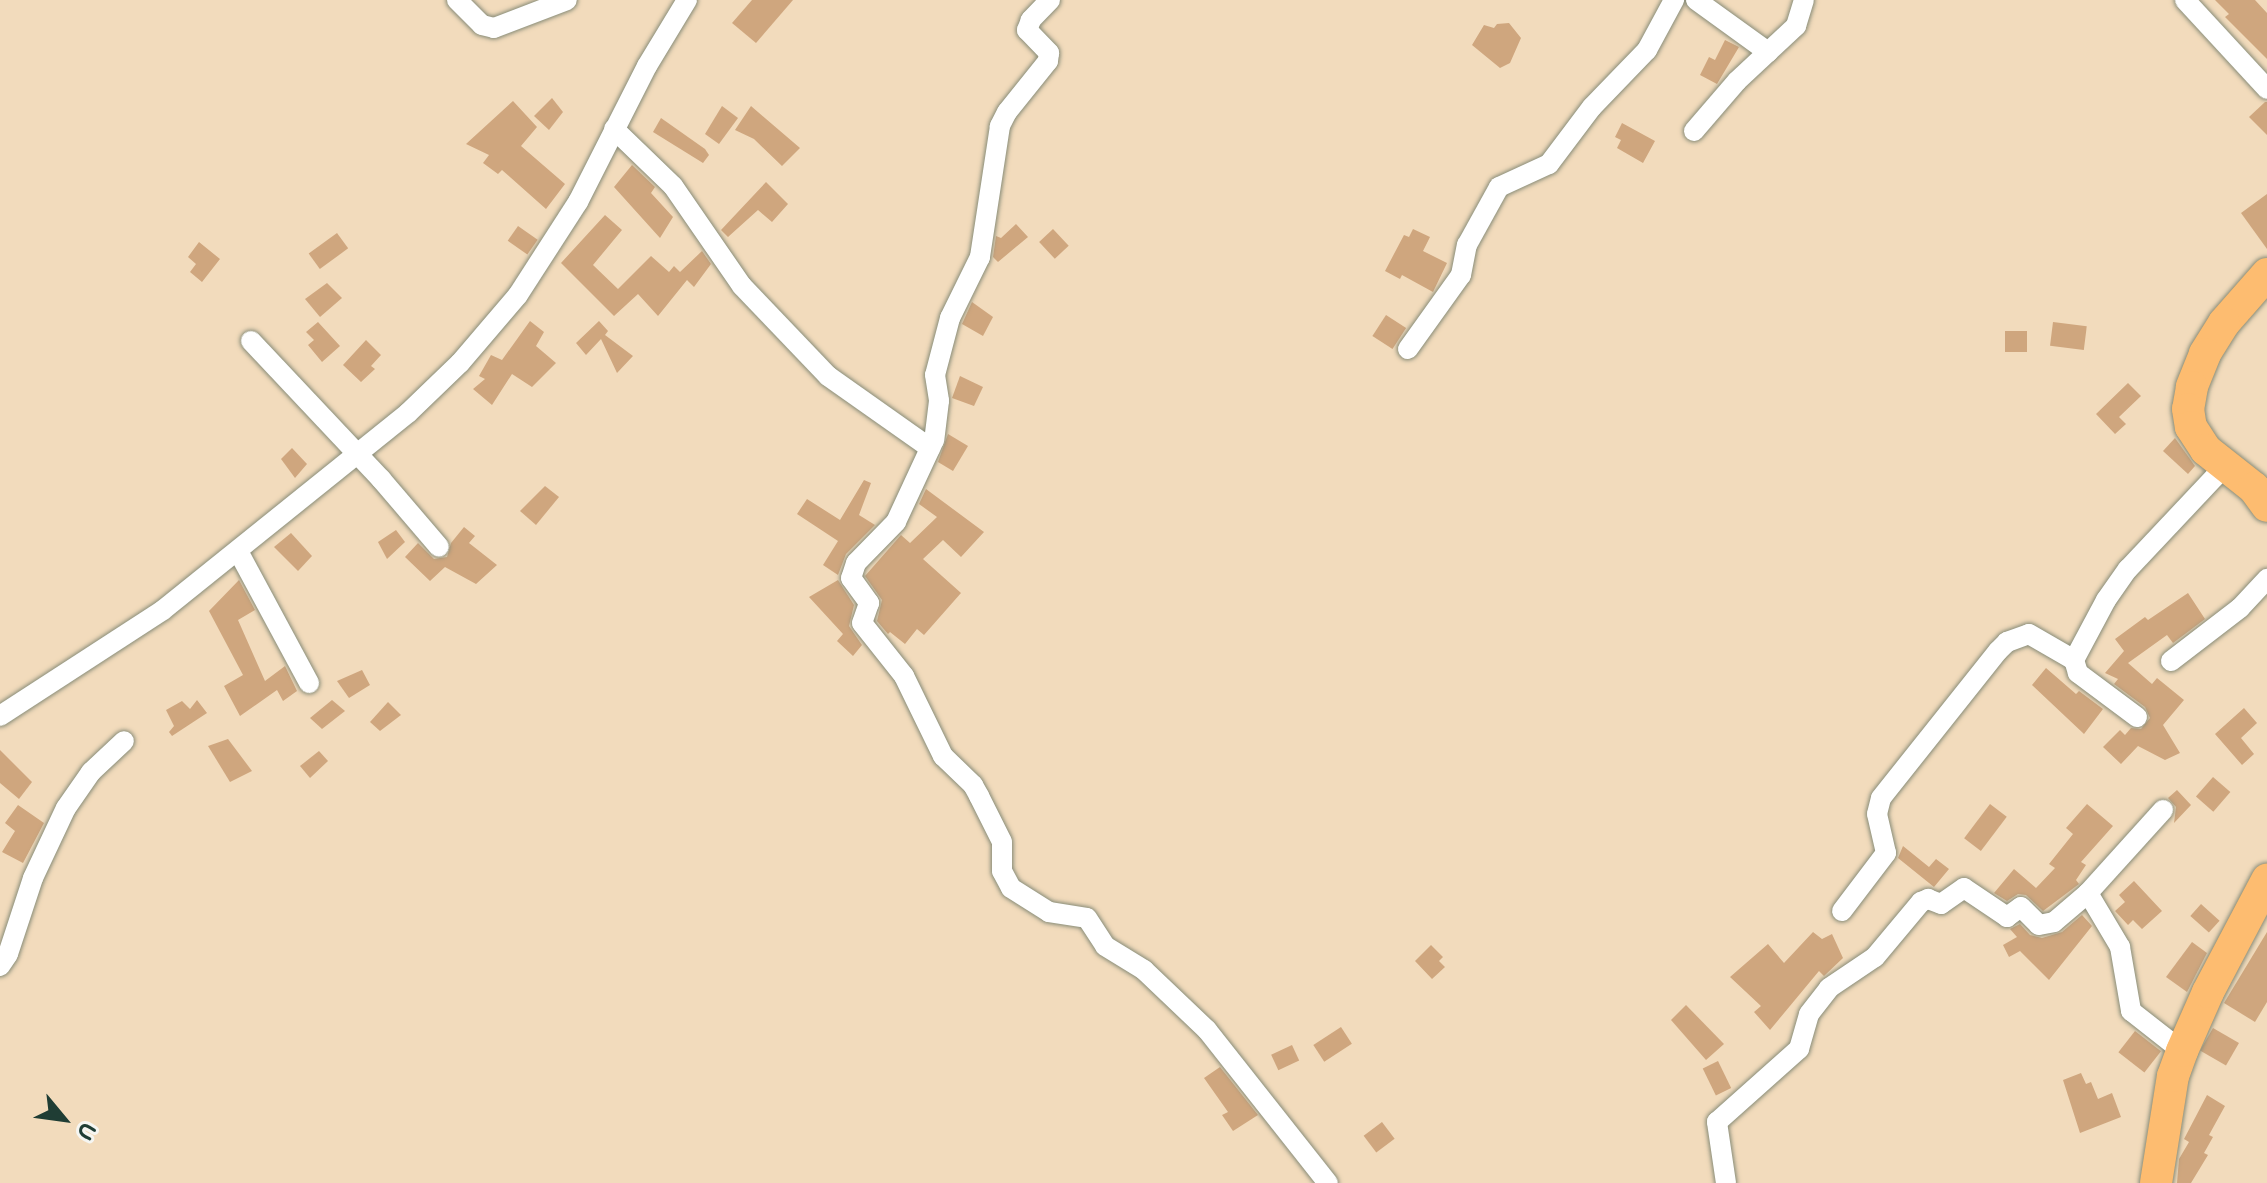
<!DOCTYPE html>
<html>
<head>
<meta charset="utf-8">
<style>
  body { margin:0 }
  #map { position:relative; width:2267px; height:1183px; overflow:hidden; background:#f2dbbc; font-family:"Balsamiq Sans",sans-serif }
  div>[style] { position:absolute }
  .building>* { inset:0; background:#cfa67e; transform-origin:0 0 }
  .roads { filter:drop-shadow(0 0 2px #888c78) drop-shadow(0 0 2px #888c78) }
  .street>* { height:20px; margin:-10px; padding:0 10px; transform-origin:10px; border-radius:10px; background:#fff }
  .primary>* { height:32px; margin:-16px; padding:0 16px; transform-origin:16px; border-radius:16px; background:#fdbc70 }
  span { translate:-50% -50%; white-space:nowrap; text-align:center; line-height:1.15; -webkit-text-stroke:6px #f6f6f2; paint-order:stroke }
  .north { position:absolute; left:24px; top:1079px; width:80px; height:80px; -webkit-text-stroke:6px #f6f6f2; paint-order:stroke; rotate:119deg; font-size:22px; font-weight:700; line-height:32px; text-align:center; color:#1f3d34 }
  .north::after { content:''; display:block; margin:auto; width:28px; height:36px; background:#1f3d34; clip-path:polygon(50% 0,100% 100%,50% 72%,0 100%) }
</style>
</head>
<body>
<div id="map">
  <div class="building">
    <i style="clip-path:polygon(752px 0,793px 0,756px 43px,732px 23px)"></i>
    <i style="clip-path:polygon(2215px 0,2255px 0,2267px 13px,2267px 59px,2225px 17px,2229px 14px)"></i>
    <i style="clip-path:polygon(1509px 23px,1521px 38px,1510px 63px,1500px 68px,1472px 45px,1484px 25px,1494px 28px,1497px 24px)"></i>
    <i style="clip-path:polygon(1725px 40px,1739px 47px,1717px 84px,1700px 75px,1709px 57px,1715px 60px)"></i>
    <i style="clip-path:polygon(552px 98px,563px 112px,549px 130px,534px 116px)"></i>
    <i style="clip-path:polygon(513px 101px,537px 127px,521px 146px,565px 184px,546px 209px,502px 170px,498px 174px,483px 163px,489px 155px,466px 144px)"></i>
    <i style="clip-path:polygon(2265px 102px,2267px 102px,2267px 135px,2249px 117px)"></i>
    <i style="clip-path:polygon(722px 106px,738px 118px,719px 144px,705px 134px)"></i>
    <i style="clip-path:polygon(751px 106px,800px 148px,782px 166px,754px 139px,735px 130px)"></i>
    <i style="clip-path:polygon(661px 118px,705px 149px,709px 155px,703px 163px,653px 132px)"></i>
    <i style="clip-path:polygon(1622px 123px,1655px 141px,1643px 163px,1617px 148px,1621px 140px,1615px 137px)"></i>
    <i style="clip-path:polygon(632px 165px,655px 187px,651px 193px,673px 217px,660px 238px,614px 187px)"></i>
    <i style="clip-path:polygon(766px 182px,788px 204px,772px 222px,758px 210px,728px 237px,721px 230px)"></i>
    <i style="clip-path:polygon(2267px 194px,2267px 249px,2241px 213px)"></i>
    <i style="clip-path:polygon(605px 215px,622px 230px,593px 265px,618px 289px,651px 256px,669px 272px,674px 266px,680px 272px,702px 251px,711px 264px,694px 287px,687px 280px,658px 316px,638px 294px,614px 316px,561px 263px)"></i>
    <i style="clip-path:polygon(1016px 224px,1028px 237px,998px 262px,993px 257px,996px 236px,1001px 238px)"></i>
    <i style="left:518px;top:226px;width:24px;height:18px;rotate:35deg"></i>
    <i style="left:1053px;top:229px;width:23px;height:19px;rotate:47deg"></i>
    <i style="clip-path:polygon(1413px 229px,1430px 237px,1423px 251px,1447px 263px,1433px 292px,1402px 275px,1400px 279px,1385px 271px,1404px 235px,1409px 237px)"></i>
    <i style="left:337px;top:233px;width:19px;height:35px;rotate:54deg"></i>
    <i style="clip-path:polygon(199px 242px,220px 259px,202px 282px,190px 272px,196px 264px,188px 257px)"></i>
    <i style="clip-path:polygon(327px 283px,342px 298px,320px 317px,305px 299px)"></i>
    <i style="clip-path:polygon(972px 302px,993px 317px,983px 336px,962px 324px)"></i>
    <i style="left:1386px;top:315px;width:24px;height:25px;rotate:33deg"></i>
    <i style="clip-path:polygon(530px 321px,544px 332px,536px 346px,556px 363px,532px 387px,512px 374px,492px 405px,473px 389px,485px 379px,479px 376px,491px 355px,502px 360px)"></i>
    <i style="clip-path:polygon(599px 321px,608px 331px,605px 335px,633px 356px,617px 373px,601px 339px,586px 355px,576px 343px)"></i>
    <i style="clip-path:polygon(318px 322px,340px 346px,322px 362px,308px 345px,314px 340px,306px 332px)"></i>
    <i style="left:2053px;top:322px;width:34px;height:24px;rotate:7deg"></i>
    <i style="left:2027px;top:331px;width:21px;height:22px;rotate:90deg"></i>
    <i style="clip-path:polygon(366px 340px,381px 355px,371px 366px,375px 369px,361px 382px,343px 365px)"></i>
    <i style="clip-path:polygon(960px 376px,983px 387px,974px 406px,952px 398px)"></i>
    <i style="clip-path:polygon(2128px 383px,2141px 396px,2119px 417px,2126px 424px,2115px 434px,2096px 414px)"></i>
    <i style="clip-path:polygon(948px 434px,968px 446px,953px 471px,938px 462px)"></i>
    <i style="clip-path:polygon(2175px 438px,2195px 466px,2188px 474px,2163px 451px)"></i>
    <i style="clip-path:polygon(292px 448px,307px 464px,295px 478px,281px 459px)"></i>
    <i style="clip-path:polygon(864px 480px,871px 483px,859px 515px,875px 525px,846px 554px,838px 575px,823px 565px,838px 541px,797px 514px,807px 499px,840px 520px)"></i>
    <i style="clip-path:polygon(545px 486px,559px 497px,536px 525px,520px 511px)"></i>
    <i style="clip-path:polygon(926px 489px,984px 532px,961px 557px,943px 540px,923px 559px,961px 593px,924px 635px,917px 629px,905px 644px,890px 632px,888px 634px,877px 621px,882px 600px,865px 576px,901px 535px,910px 543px,937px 517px,919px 504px)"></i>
    <i style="clip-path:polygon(464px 527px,475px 536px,469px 543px,497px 565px,476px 584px,445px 567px,430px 581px,405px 557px,418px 543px,434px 559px,447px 557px,451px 543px)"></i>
    <i style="clip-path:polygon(396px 530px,405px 542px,387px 559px,378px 542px)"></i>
    <i style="clip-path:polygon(291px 533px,312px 556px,298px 571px,274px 547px)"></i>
    <i style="clip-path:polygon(239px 580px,255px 610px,238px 620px,265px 681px,285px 666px,297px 691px,283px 701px,277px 690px,240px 716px,224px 686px,243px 675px,209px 611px)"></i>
    <i style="clip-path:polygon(838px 580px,854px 605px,849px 626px,862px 645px,853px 656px,837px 641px,843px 634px,809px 597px)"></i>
    <i style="clip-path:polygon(2188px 593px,2205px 619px,2173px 643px,2167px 635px,2128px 663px,2152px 684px,2157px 678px,2184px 700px,2163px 725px,2180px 753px,2165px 760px,2138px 746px,2121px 764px,2103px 747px,2120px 730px,2125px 735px,2131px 728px,2141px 729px,2150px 718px,2145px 707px,2114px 684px,2118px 679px,2105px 673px,2124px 651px,2115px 639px,2145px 617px,2148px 620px)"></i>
    <i style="clip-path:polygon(2046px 668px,2076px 694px,2079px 691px,2103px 709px,2084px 734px,2032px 685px)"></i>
    <i style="clip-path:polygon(362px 670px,370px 685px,349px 698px,337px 681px)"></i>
    <i style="clip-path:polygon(197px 700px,207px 713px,172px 736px,169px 732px,174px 726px,166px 710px,182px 701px,190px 709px)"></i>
    <i style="clip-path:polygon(332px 700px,345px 711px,322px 729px,310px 718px)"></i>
    <i style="clip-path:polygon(388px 702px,401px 715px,380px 731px,370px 722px)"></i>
    <i style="clip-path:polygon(2244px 708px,2257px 723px,2241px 738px,2254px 754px,2242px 765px,2215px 734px)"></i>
    <i style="clip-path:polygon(228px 739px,252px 771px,230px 782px,208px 746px)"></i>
    <i style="clip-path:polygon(0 750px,32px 782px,19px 799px,0 783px)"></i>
    <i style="clip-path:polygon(319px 751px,328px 761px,310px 778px,300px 766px)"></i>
    <i style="left:2213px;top:777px;width:23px;height:26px;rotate:41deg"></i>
    <i style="clip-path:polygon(2177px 790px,2191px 805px,2174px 823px,2176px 807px,2168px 798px)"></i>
    <i style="left:1990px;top:804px;width:21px;height:43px;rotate:37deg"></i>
    <i style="clip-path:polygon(2087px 804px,2113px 826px,2081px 862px,2086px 865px,2076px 880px,2079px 884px,2043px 911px,2026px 895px,2018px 894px,2007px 901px,1994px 893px,2014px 869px,2036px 888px,2055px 868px,2049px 864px,2073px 834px,2066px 828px)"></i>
    <i style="clip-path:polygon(18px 805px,44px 823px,23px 863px,2px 852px,15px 831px,5px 823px)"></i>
    <i style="clip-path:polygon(1903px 846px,1929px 867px,1936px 859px,1949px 869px,1934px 887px,1898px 858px)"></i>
    <i style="clip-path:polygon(2134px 881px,2162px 911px,2142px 929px,2133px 920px,2128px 925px,2115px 911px,2125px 902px,2119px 895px)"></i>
    <i style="left:2201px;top:904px;width:25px;height:16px;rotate:42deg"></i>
    <i style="clip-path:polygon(2082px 915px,2092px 926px,2049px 980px,2020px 951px,2009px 957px,2003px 945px,2017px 937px,2010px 929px,2020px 924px,2030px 935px,2042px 938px,2062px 932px)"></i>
    <i style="clip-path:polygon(1813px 932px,1822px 939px,1832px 934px,1843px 958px,1824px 976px,1819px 971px,1770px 1030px,1754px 1012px,1761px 1006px,1730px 977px,1768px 944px,1784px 963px)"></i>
    <i style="clip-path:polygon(2267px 932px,2267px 1002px,2255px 1022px,2224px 1003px)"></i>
    <i style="clip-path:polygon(2192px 942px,2207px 953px,2187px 992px,2166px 977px)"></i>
    <i style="clip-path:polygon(1431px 945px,1443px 957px,1439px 961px,1445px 967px,1432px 979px,1415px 961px)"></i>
    <i style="clip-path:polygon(1686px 1005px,1724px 1044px,1706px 1060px,1671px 1020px)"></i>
    <i style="left:1341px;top:1027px;width:20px;height:33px;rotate:57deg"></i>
    <i style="left:2213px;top:1028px;width:30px;height:26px;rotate:30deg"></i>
    <i style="left:2135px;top:1031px;width:33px;height:27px;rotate:38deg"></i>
    <i style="left:1292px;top:1045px;width:17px;height:23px;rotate:65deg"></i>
    <i style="left:1718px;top:1061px;width:30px;height:17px;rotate:64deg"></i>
    <i style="clip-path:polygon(1220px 1067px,1258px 1115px,1233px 1131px,1222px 1115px,1228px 1112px,1204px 1078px)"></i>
    <i style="clip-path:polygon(2081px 1073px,2086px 1084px,2091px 1082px,2098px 1099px,2112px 1093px,2121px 1117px,2080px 1133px,2063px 1080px)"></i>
    <i style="clip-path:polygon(2207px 1095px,2225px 1106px,2209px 1135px,2213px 1137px,2204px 1153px,2208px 1155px,2191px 1183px,2177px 1183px,2179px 1159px,2189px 1142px,2184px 1139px)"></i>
    <i style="left:1382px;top:1122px;width:21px;height:23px;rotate:53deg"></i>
  </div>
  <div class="roads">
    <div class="street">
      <i style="left:457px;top:0;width:35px;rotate:45deg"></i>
      <i style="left:482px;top:25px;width:12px;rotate:14deg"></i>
      <i style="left:494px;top:28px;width:78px;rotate:-21deg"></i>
      <i style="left:1050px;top:0;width:28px;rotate:134deg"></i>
      <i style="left:1031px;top:20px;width:11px;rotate:112deg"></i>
      <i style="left:1027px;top:30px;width:32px;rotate:46deg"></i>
      <i style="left:1049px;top:53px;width:8px;rotate:97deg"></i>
      <i style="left:1048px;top:61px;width:65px;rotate:128.8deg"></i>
      <i style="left:1007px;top:112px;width:16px;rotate:117deg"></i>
      <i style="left:1000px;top:126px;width:133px;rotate:98.7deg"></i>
      <i style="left:980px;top:257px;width:68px;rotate:116.2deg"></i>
      <i style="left:950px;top:318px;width:59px;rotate:104.7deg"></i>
      <i style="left:935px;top:375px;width:26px;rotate:81deg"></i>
      <i style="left:939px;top:401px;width:39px;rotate:97deg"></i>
      <i style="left:934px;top:440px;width:90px;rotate:114.9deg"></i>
      <i style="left:896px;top:522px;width:57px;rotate:134.3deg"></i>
      <i style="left:856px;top:563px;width:16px;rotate:108deg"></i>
      <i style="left:851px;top:578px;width:31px;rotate:54deg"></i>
      <i style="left:869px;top:603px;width:21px;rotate:109deg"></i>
      <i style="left:862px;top:623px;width:68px;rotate:51.6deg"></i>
      <i style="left:904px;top:676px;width:89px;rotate:64deg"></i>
      <i style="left:943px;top:756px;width:42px;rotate:44deg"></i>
      <i style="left:973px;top:785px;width:13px;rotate:61deg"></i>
      <i style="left:979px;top:796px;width:51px;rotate:63.4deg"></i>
      <i style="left:1002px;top:842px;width:29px;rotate:90deg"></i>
      <i style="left:1002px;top:871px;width:19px;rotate:62deg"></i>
      <i style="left:1011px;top:888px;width:45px;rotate:32.3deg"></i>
      <i style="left:1049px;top:912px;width:38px;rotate:9deg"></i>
      <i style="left:1087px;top:918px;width:33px;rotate:57deg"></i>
      <i style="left:1105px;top:946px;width:46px;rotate:31.6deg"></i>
      <i style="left:1144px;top:970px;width:87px;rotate:43.6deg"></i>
      <i style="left:1207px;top:1030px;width:195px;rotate:51.7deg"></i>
      <i style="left:1696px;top:0;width:89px;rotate:35.8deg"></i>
      <i style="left:2185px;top:0;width:121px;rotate:47.3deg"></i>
      <i style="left:614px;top:129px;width:82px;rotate:44deg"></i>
      <i style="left:673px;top:186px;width:121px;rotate:55.4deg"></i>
      <i style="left:742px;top:286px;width:124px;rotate:46.3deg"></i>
      <i style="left:828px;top:376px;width:125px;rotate:35.2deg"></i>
      <i style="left:1694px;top:131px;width:66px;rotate:-49.3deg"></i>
      <i style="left:1737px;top:81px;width:81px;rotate:-43deg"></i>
      <i style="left:1796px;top:26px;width:27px;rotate:-73deg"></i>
      <i style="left:251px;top:341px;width:190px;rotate:46.7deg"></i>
      <i style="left:381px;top:479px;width:89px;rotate:49.5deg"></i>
      <i style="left:1408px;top:349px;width:91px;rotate:-54.4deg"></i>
      <i style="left:1461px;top:275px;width:31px;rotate:-79deg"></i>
      <i style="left:1467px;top:245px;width:66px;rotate:-61.1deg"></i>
      <i style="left:1499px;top:187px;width:55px;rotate:-24.7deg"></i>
      <i style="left:1549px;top:164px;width:71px;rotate:-53deg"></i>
      <i style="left:1592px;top:107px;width:79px;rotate:-46deg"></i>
      <i style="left:1647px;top:50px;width:57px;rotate:-61.6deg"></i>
      <i style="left:238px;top:551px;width:150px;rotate:61.7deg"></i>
      <i style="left:2171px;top:661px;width:87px;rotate:-37.5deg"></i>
      <i style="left:2240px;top:608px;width:40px;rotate:-47deg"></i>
      <i style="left:0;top:716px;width:194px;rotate:-33deg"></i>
      <i style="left:163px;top:610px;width:314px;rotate:-38.8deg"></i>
      <i style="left:408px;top:413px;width:72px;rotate:-43.9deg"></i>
      <i style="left:460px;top:363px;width:89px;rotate:-49.5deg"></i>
      <i style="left:518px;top:295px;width:111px;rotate:-57.2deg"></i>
      <i style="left:578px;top:202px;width:153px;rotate:-63.1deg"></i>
      <i style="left:647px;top:66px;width:77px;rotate:-58.8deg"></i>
      <i style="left:2137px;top:717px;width:74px;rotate:-143.3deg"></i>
      <i style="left:2078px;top:673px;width:14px;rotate:-107deg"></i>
      <i style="left:2074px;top:660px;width:68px;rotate:-61.9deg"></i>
      <i style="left:2106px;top:600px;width:38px;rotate:-55deg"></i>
      <i style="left:2128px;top:569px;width:143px;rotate:-46.7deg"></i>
      <i style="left:2088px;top:893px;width:63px;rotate:59.3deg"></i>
      <i style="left:2120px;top:947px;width:65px;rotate:80.2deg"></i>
      <i style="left:2131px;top:1011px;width:65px;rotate:38.1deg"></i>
      <i style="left:1842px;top:911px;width:73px;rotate:-52.8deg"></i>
      <i style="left:1886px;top:853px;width:40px;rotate:-103deg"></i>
      <i style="left:1877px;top:814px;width:16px;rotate:-76deg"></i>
      <i style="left:1881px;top:798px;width:188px;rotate:-51.5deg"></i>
      <i style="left:1998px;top:651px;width:13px;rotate:-45deg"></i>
      <i style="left:2007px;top:642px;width:23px;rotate:-20deg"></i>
      <i style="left:2029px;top:634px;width:52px;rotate:30deg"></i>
      <i style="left:0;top:966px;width:14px;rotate:-56deg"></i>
      <i style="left:8px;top:954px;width:80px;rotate:-71.8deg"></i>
      <i style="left:33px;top:878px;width:77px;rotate:-64.8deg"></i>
      <i style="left:66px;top:808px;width:44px;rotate:-55.2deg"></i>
      <i style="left:91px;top:772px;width:45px;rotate:-43.2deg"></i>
      <i style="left:1726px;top:1183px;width:62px;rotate:-98.4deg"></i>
      <i style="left:1717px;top:1122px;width:110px;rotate:-41.7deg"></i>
      <i style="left:1799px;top:1049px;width:36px;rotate:-74deg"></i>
      <i style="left:1809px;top:1014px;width:33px;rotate:-52deg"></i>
      <i style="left:1829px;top:988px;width:55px;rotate:-34deg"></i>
      <i style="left:1875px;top:957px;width:72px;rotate:-50.1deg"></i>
      <i style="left:1921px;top:902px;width:8px;rotate:-23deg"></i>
      <i style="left:1928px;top:899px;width:14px;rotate:21deg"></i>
      <i style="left:1941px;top:904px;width:28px;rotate:-35deg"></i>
      <i style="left:1964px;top:888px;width:52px;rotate:34deg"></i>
      <i style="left:2007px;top:917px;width:17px;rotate:-36deg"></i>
      <i style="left:2021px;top:907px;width:25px;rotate:45deg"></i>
      <i style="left:2039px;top:925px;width:15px;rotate:-11deg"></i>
      <i style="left:2054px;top:922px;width:45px;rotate:-40.5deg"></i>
      <i style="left:2088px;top:893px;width:112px;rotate:-47.9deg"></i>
    </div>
    <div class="primary">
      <i style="left:2267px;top:274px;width:65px;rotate:131.3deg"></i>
      <i style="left:2224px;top:323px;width:36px;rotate:122deg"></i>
      <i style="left:2205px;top:354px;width:35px;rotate:112deg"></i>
      <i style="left:2192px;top:387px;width:22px;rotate:100deg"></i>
      <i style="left:2188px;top:409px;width:18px;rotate:81deg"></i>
      <i style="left:2191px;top:427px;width:27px;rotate:57deg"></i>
      <i style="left:2206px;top:450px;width:61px;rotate:38.4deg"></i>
      <i style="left:2254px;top:488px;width:22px;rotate:54deg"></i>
      <i style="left:2156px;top:1183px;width:108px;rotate:-81deg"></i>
      <i style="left:2173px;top:1076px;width:27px;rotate:-70deg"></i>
      <i style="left:2182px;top:1051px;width:64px;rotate:-66.2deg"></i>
      <i style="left:2208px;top:992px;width:127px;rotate:-62.2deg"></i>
    </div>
  </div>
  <div class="north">U</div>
</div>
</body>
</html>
